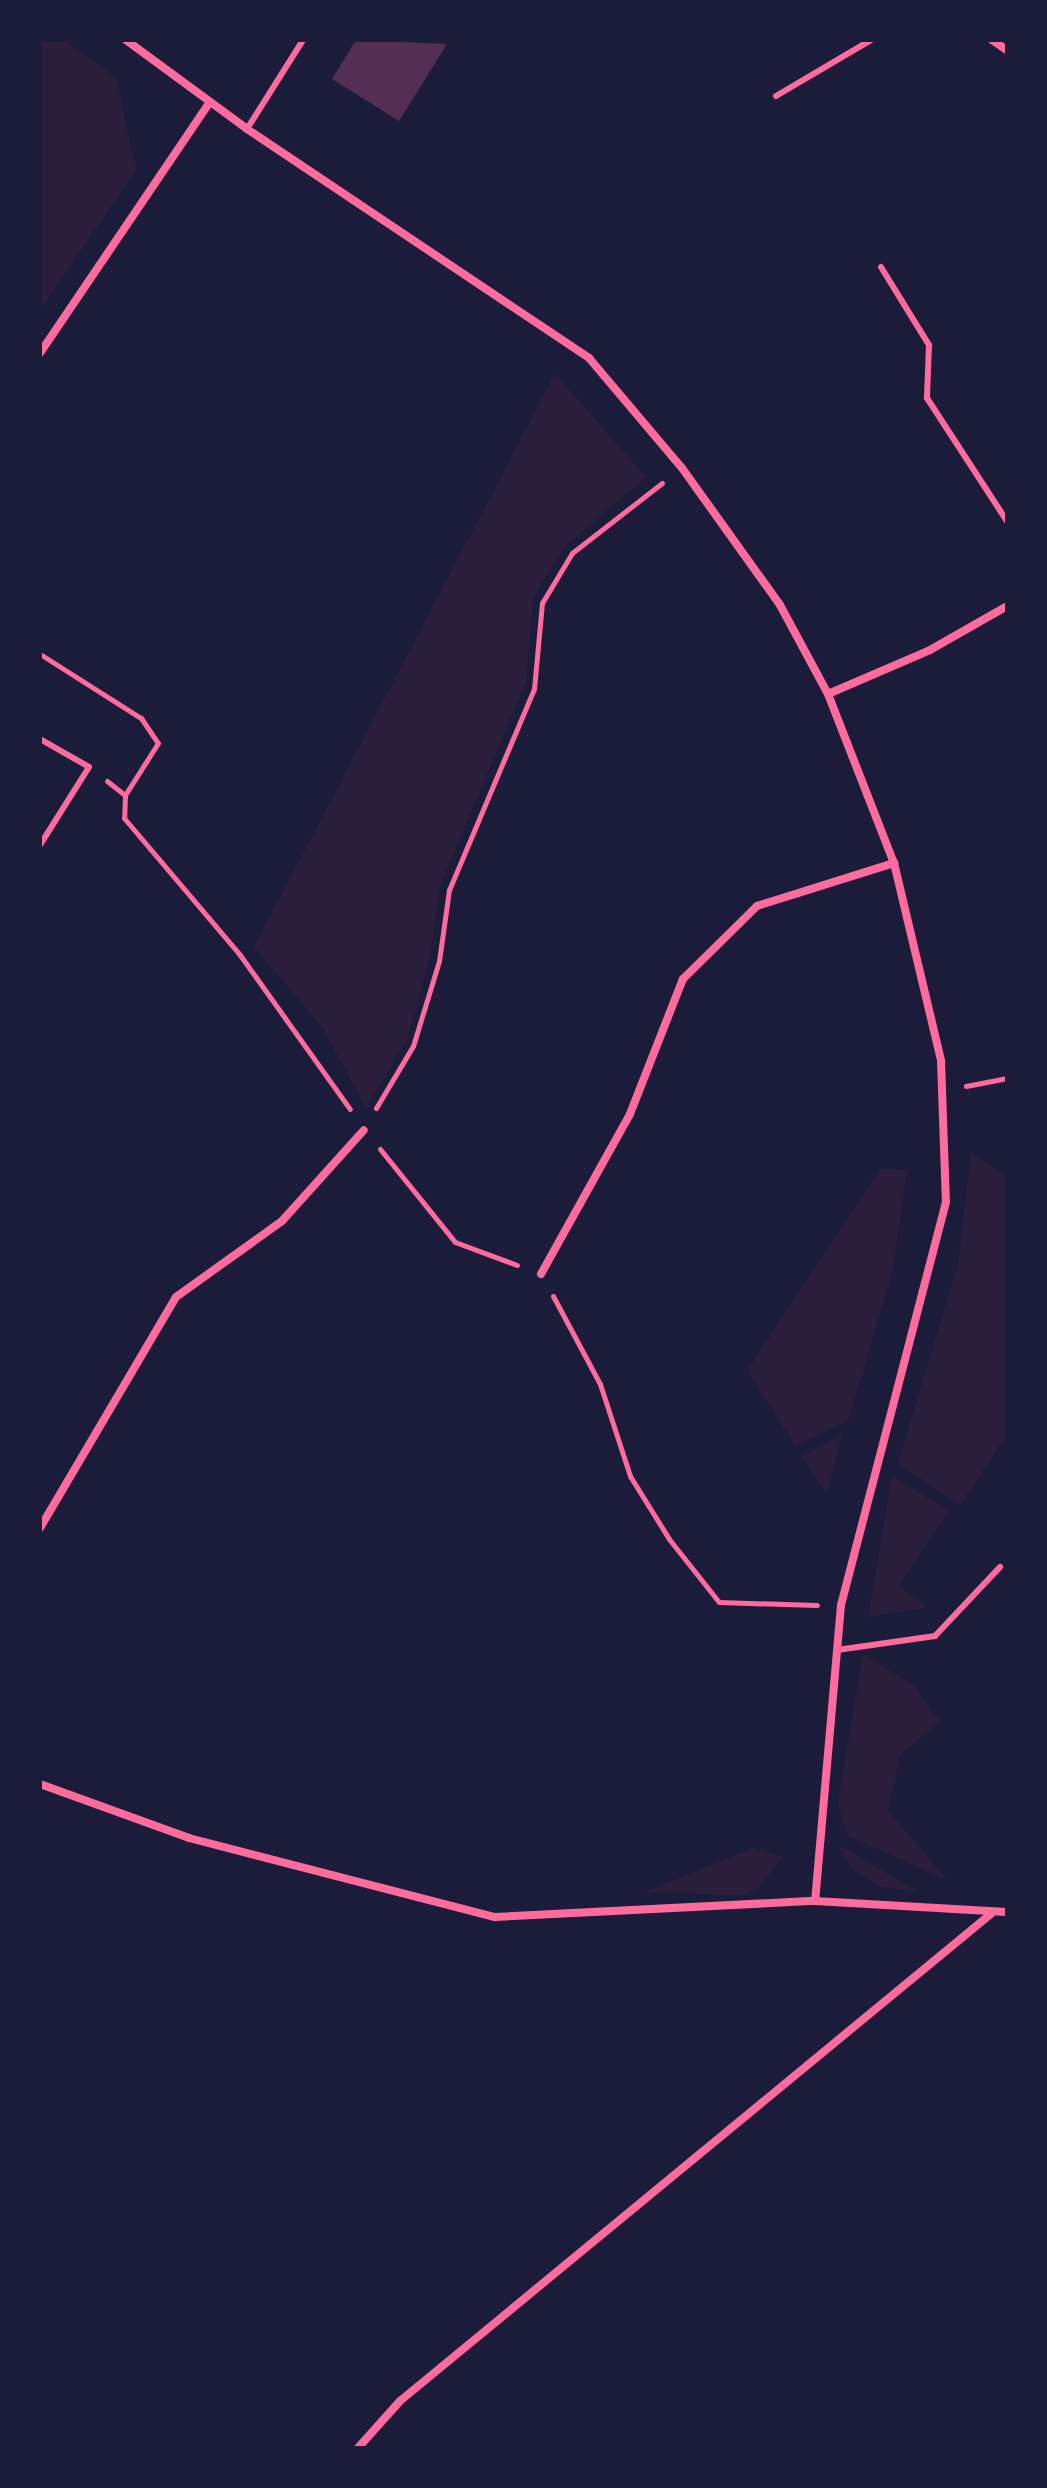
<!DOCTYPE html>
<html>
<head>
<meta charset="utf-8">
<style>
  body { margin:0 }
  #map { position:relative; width:1047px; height:2488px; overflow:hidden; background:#1b1b3a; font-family:"Sofia Sans Condensed",sans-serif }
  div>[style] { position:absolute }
  .green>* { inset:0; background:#2a1e3b }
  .building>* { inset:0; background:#542f53 }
  .path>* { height:5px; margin:-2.5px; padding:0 2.5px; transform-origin:2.5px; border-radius:2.5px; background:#ff6b9d }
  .service>* { height:6px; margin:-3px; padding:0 3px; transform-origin:3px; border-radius:3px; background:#ff6b9d }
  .minor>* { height:8px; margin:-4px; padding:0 4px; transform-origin:4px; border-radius:4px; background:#ff6b9d }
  span { translate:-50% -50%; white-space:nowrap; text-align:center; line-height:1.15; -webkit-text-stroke:6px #1b1b3a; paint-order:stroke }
  .frame { position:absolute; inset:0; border:42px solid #1b1b3a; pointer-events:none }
</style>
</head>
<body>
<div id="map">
  <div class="green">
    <i style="clip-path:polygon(40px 40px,64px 40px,116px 78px,136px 170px,40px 310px)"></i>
    <i style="clip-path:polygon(555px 374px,646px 477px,564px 547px,533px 598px,526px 682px,440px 885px,430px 956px,408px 1037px,366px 1108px,323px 1028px,254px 947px)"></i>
    <i style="clip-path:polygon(971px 1152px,1007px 1178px,1007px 1434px,960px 1505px,898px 1463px,958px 1264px)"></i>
    <i style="clip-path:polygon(880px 1169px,907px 1170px,893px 1269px,848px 1421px,795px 1445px,747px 1371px)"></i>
    <i style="clip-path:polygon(842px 1435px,827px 1494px,802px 1456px)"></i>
    <i style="clip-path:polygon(892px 1476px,949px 1511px,898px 1586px,928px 1607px,868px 1617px)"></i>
    <i style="clip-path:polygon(863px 1654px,913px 1685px,940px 1721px,900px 1755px,888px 1810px,948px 1881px,847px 1835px,838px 1804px)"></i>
    <i style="clip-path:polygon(837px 1844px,919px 1892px,882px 1887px,854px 1871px)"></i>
    <i style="clip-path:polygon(753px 1848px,782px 1857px,758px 1889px,742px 1895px,643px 1893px)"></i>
  </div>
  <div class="building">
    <i style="clip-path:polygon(356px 40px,447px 44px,399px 121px,332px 79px)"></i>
  </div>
  <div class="path">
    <i style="left:40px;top:654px;width:120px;rotate:32.4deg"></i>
    <i style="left:141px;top:718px;width:30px;rotate:56deg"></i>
    <i style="left:158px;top:743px;width:62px;rotate:122.4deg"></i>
    <i style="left:125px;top:795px;width:23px;rotate:92deg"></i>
    <i style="left:124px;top:818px;width:180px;rotate:49.7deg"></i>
    <i style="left:240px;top:955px;width:189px;rotate:54.5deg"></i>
    <i style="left:107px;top:781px;width:23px;rotate:38deg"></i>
    <i style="left:966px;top:1086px;width:42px;rotate:-11deg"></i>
    <i style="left:376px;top:1108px;width:72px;rotate:-59.2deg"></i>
    <i style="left:413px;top:1046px;width:89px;rotate:-73deg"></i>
    <i style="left:439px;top:961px;width:72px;rotate:-82deg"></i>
    <i style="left:449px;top:890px;width:218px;rotate:-67.1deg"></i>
    <i style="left:534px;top:689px;width:86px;rotate:-84.7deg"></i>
    <i style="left:542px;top:603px;width:58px;rotate:-59deg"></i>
    <i style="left:572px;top:553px;width:114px;rotate:-37.9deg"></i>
    <i style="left:380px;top:1149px;width:119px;rotate:51.1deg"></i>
    <i style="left:455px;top:1242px;width:66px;rotate:20.4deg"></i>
    <i style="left:553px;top:1296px;width:100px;rotate:61.9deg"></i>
    <i style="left:600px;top:1384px;width:97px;rotate:71.9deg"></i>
    <i style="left:630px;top:1476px;width:74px;rotate:58.2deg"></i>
    <i style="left:669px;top:1539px;width:80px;rotate:51.6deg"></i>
    <i style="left:719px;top:1602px;width:98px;rotate:1.8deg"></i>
  </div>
  <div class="service">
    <i style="left:776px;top:96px;width:110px;rotate:-30.5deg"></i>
    <i style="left:247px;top:129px;width:105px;rotate:-57.8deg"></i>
    <i style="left:881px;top:267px;width:92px;rotate:58.4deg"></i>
    <i style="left:929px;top:345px;width:53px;rotate:92.2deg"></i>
    <i style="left:927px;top:398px;width:147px;rotate:57deg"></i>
    <i style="left:40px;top:739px;width:56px;rotate:29.7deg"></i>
    <i style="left:89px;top:767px;width:92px;rotate:122.1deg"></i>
    <i style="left:837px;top:1650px;width:99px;rotate:-8.1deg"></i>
    <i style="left:935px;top:1636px;width:95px;rotate:-46.7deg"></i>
  </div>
  <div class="minor">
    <i style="left:126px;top:40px;width:150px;rotate:36.3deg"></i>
    <i style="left:247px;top:129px;width:412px;rotate:33.8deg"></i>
    <i style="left:589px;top:358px;width:144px;rotate:49.8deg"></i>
    <i style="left:682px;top:468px;width:168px;rotate:54.4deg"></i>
    <i style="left:780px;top:605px;width:101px;rotate:61.7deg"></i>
    <i style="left:828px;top:694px;width:181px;rotate:68.7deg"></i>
    <i style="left:894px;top:863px;width:204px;rotate:76.6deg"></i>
    <i style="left:941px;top:1061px;width:141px;rotate:88deg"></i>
    <i style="left:946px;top:1202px;width:416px;rotate:104.6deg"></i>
    <i style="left:841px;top:1605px;width:297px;rotate:95deg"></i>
    <i style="left:992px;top:40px;width:18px;rotate:34deg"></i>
    <i style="left:40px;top:353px;width:303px;rotate:-55.9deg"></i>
    <i style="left:828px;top:694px;width:111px;rotate:-23.3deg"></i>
    <i style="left:930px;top:650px;width:89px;rotate:-29.7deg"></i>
    <i style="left:541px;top:1274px;width:183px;rotate:-60.9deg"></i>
    <i style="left:630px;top:1114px;width:145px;rotate:-68.6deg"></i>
    <i style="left:683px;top:979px;width:104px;rotate:-44.6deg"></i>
    <i style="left:757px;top:906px;width:144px;rotate:-17.4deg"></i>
    <i style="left:40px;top:1528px;width:268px;rotate:-59.5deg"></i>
    <i style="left:176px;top:1297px;width:130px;rotate:-35.6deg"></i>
    <i style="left:282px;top:1221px;width:122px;rotate:-48deg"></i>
    <i style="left:40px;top:1784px;width:158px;rotate:19.9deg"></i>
    <i style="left:189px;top:1838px;width:316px;rotate:14.5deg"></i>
    <i style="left:495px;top:1917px;width:320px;rotate:-2.9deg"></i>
    <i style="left:815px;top:1901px;width:192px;rotate:3.3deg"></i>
    <i style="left:358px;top:2448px;width:63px;rotate:-48.2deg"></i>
    <i style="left:400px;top:2401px;width:767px;rotate:-39.5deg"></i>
  </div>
  <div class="frame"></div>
</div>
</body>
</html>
